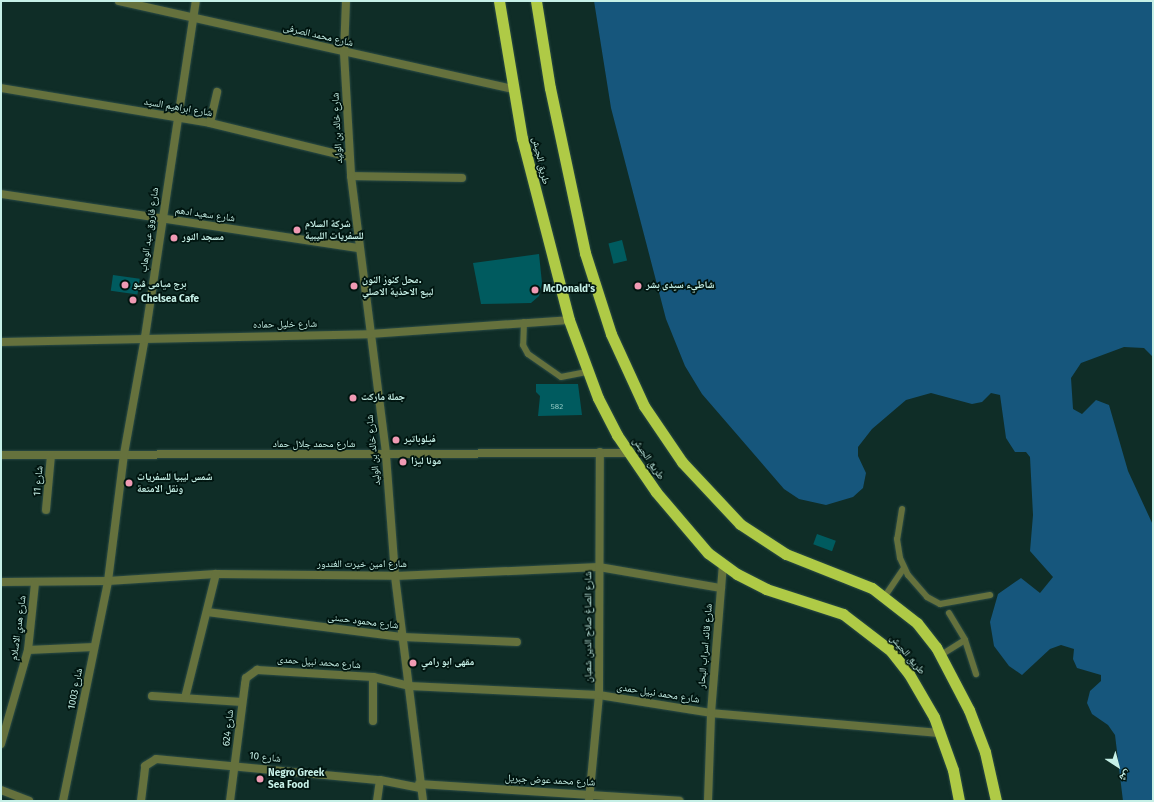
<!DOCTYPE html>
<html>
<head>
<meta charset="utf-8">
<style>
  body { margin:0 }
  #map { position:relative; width:1154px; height:802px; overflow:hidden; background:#0f2d27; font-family:"Fira Sans","Noto Naskh Arabic",sans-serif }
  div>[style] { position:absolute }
  .water>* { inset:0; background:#16567c }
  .pier>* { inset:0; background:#0f2d27 }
  .building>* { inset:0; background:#005b5f; transform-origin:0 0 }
  .roads { filter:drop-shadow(0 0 1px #2c4c46) drop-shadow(0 0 1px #2c4c46) }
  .service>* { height:6px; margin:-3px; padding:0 3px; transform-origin:3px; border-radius:3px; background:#65713d }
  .minor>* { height:8px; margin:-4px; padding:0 4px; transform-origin:4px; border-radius:4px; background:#65713d }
  .tertiary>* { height:8px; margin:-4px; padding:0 4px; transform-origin:4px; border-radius:4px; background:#65713d }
  .trunk>* { height:11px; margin:-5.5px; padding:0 5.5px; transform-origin:5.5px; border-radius:5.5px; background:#afca46 }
  .dots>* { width:11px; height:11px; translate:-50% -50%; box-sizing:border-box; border:2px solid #001510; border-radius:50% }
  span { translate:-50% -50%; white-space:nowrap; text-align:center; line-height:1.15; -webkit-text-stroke:3.5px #001510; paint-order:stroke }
  .number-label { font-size:8px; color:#94cbc5 }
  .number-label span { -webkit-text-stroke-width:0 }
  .street-label { font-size:10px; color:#c6f0e7 }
  .poi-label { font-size:10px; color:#c6f0e7; font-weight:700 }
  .left { translate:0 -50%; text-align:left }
  .frame { position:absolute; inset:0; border:2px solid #c6f0e7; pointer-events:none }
  .north { position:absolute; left:1098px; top:746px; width:40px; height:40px; -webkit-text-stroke:3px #001510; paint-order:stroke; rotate:144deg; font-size:11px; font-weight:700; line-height:16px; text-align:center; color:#c6f0e7 }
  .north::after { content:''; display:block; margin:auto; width:14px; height:18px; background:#c6f0e7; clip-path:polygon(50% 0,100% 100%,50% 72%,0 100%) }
</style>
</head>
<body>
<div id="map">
  <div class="water">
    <i style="clip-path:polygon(594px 1px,1153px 1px,1153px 801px,1123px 801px,1115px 735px,1108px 725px,1092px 714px,1087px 703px,1090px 691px,1101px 681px,1101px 675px,1077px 668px,1073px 659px,1074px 649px,1061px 645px,1050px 649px,1022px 675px,1009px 666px,994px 646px,990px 622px,998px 594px,1021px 578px,1040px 593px,1053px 577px,1030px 551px,1033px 515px,1030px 457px,1026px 452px,1015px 452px,1006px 438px,1000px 395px,991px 393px,982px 402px,972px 404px,931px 393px,906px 400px,872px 429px,858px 447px,858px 456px,866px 473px,863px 488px,853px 497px,826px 505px,799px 499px,784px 489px,702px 394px,685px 366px,666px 319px,611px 108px)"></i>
  </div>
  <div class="pier">
    <i style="clip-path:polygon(1124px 347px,1144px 348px,1153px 357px,1153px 525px,1128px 471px,1109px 405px,1096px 400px,1082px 414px,1073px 409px,1071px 378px,1081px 363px)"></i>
  </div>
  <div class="building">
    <i style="left:622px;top:240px;width:21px;height:14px;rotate:76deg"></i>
    <i style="clip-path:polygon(539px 254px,542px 283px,539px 296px,531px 303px,481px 304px,473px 263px)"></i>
    <i style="left:113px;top:275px;width:27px;height:16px;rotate:8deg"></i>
    <i style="clip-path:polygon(536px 384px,578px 384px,582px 415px,538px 416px,540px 396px,536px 392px)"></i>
    <i style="left:817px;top:534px;width:20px;height:11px;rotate:20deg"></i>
  </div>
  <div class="roads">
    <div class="service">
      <i style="left:524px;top:322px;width:23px;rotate:92deg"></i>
      <i style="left:523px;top:345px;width:10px;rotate:61deg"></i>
      <i style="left:528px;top:354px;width:40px;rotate:34.9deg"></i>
      <i style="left:561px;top:377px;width:26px;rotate:-11deg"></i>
      <i style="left:902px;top:509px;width:30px;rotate:99deg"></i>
      <i style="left:897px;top:539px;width:19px;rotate:81deg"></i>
      <i style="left:900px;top:558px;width:19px;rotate:65deg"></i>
      <i style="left:908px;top:575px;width:29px;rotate:49deg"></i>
      <i style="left:927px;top:597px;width:15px;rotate:28deg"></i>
      <i style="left:940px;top:604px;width:51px;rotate:-10.2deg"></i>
      <i style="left:885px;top:596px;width:34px;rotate:-56deg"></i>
      <i style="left:949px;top:613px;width:31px;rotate:59deg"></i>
      <i style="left:965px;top:640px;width:36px;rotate:72deg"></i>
      <i style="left:941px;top:655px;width:28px;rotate:-32deg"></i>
    </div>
    <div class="minor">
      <i style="left:119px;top:1px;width:403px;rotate:12.6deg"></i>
      <i style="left:1px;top:88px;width:212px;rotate:9.5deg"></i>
      <i style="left:210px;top:123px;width:143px;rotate:13.7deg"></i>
      <i style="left:210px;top:123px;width:32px;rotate:-77deg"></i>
      <i style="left:351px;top:176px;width:111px;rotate:1deg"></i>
      <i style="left:1px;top:194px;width:362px;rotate:8.6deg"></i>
      <i style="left:1px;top:455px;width:627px;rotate:-0.18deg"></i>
      <i style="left:46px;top:510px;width:55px;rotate:-84.8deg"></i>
      <i style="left:1px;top:582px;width:107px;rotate:-0.5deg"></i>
      <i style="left:108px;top:581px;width:108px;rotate:-3.7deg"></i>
      <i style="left:216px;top:574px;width:179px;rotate:0.6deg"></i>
      <i style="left:395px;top:576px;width:204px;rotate:-2.5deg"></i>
      <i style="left:599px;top:567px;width:124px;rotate:9.8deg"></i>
      <i style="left:207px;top:612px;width:198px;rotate:7.3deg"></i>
      <i style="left:403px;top:637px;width:114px;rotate:2.5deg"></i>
      <i style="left:28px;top:650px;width:66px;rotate:-2.6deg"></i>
      <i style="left:152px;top:696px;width:90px;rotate:3.8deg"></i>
      <i style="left:185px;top:698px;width:128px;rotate:-76deg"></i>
      <i style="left:373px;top:721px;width:44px;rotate:-90deg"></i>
      <i style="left:1px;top:744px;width:98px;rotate:-74deg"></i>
      <i style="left:28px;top:650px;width:67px;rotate:-84deg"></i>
      <i style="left:419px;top:784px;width:261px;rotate:3.7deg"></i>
      <i style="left:1px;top:790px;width:30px;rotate:21deg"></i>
      <i style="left:63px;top:801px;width:225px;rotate:-78.4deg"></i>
      <i style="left:108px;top:581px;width:128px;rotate:-82.8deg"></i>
      <i style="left:124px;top:454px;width:119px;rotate:-79.8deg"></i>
      <i style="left:145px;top:337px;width:340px;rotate:-81.4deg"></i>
      <i style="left:141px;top:801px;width:35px;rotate:-83deg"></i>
      <i style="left:145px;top:766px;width:13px;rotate:-32deg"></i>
      <i style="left:156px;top:759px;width:225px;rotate:5.4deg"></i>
      <i style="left:380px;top:780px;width:41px;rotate:11.3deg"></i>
      <i style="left:230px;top:801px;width:118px;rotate:-82.7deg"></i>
      <i style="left:245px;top:684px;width:6px;rotate:-81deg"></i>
      <i style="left:246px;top:678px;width:14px;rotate:-36deg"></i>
      <i style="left:257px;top:670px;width:116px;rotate:3.5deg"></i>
      <i style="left:373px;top:677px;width:37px;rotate:14deg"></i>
      <i style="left:409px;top:686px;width:190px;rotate:2.7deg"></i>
      <i style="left:599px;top:695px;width:113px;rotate:9.1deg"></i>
      <i style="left:711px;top:713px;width:231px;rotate:5deg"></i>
      <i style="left:377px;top:801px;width:21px;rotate:-82deg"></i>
      <i style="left:589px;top:801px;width:106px;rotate:-84.6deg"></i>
      <i style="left:599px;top:695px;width:243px;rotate:-89.8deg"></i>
      <i style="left:708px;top:801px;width:88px;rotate:-88deg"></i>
      <i style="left:711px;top:713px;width:148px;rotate:-85.4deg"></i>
    </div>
    <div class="tertiary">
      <i style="left:346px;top:1px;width:52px;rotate:92.2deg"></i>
      <i style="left:344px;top:53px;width:123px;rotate:86.7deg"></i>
      <i style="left:351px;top:176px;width:281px;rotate:82.8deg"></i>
      <i style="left:386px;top:455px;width:121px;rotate:85.7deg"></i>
      <i style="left:395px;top:576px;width:227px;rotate:82.9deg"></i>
      <i style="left:1px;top:342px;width:369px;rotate:-1.2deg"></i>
      <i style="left:370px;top:334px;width:199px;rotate:-4deg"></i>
    </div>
    <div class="trunk">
      <i style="left:499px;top:1px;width:139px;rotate:80.5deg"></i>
      <i style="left:522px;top:138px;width:188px;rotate:75.5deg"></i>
      <i style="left:569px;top:320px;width:83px;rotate:69.6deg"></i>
      <i style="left:598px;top:398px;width:42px;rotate:62.8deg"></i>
      <i style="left:617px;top:435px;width:69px;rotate:55.6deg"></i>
      <i style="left:656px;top:492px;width:80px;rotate:49.6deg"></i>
      <i style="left:708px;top:553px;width:36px;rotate:36deg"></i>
      <i style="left:737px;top:574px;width:33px;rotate:27deg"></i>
      <i style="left:766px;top:589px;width:81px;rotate:18deg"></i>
      <i style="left:843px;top:614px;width:61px;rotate:37.6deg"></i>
      <i style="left:891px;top:651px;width:29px;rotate:52deg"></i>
      <i style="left:909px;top:674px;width:50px;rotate:59.8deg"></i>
      <i style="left:934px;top:717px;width:56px;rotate:70.3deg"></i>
      <i style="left:953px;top:770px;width:32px;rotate:79deg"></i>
      <i style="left:536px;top:1px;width:88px;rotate:80.9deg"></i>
      <i style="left:550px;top:88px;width:169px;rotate:78deg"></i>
      <i style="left:585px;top:253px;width:85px;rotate:72.2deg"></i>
      <i style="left:611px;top:334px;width:79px;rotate:65.4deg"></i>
      <i style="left:644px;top:406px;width:68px;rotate:55.8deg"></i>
      <i style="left:682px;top:462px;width:85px;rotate:46.9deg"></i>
      <i style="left:740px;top:524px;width:55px;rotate:33.1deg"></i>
      <i style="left:786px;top:554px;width:92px;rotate:21.6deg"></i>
      <i style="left:872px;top:588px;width:57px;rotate:37.9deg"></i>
      <i style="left:917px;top:623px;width:31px;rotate:52deg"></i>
      <i style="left:936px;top:647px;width:71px;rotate:62.4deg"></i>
      <i style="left:969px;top:710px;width:45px;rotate:69.1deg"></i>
      <i style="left:985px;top:752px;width:50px;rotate:77.3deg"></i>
    </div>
  </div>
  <div class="dots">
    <i style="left:297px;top:230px;background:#f09ab4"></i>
    <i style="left:174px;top:238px;background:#f09ab4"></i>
    <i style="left:125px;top:285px;background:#f09ab4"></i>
    <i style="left:354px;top:286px;background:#f09ab4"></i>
    <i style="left:638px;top:286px;background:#f09ab4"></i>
    <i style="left:535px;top:290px;background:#f09ab4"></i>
    <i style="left:133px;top:300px;background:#f09ab4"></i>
    <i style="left:353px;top:398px;background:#f09ab4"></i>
    <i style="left:396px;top:440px;background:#f09ab4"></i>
    <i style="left:403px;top:462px;background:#f09ab4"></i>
    <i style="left:129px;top:483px;background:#f09ab4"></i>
    <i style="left:413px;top:663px;background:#f09ab4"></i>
    <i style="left:260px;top:779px;background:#f09ab4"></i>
  </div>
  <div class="number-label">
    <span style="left:557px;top:407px">582</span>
  </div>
  <div class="street-label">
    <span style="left:318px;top:36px;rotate:13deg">شارع محمد الصرفى</span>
    <span style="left:178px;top:108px;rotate:10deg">شارع ابراهيم السيد</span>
    <span style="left:338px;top:128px;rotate:-93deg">شارع خالد بن الوليد</span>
    <span style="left:540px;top:161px;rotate:77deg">طريق الجيش</span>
    <span style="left:205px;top:215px;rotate:8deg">شارع سعيد ادهم</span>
    <span style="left:150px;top:230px;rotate:-82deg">شارع فاروق عبد الوهاب</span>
    <span style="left:285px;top:325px;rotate:-1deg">شارع خليل حماده</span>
    <span style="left:314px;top:445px">شارع محمد جلال حماد</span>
    <span style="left:374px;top:450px;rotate:-96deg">شارع خالد بن الوليد</span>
    <span style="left:648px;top:459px;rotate:56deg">طريق الجيش</span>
    <span style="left:39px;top:481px;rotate:-85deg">شارع 11</span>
    <span style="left:362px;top:565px">شارع امين خيرت الغندور</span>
    <span style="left:363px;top:622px;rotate:7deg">شارع محمود حسنى</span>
    <span style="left:589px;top:627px;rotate:-90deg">شارع الصاغ صلاح الدين شعبان</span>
    <span style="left:19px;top:628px;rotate:-82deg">شارع هدي الاسلام</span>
    <span style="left:706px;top:646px;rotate:-85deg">شارع قائد اسراب البحار</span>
    <span style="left:907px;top:655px;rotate:50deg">طريق الجيش</span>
    <span style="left:319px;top:663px;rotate:4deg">شارع محمد نبيل حمدى</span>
    <span style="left:76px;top:689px;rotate:-79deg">شارع 1003</span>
    <span style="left:658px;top:694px;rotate:9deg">شارع محمد نبيل حمدى</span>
    <span style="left:229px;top:728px;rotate:-84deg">شارع 624</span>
    <span style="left:265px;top:758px;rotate:6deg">شارع 10</span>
    <span style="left:550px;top:781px;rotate:3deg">شارع محمد عوض جبريل</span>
  </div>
  <div class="poi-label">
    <span class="left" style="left:305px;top:230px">شركة السلام<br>للسفريات الليبية</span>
    <span class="left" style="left:182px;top:238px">مسجد النور</span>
    <span class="left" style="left:362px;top:286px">محل كنوز النون.<br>لبيع الاحذية الاصلي</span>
    <span class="left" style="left:133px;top:285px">برج ميامى ڤيو</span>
    <span class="left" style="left:646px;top:286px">شاطيء سيدى بشر</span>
    <span class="left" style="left:543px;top:290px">McDonald's</span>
    <span class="left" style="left:141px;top:300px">Chelsea Cafe</span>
    <span class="left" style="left:361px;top:398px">جملة ماركت</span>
    <span class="left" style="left:404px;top:440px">فيلوباتير</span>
    <span class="left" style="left:411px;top:462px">مونا ليزا</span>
    <span class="left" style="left:137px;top:483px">شمس ليبيا للسفريات<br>ونقل الامتعة</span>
    <span class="left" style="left:421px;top:663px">مقهى ابو رامي</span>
    <span class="left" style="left:268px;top:779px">Negro Greek<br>Sea Food</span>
  </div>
  <div class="frame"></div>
  <div class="north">ش</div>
</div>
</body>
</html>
